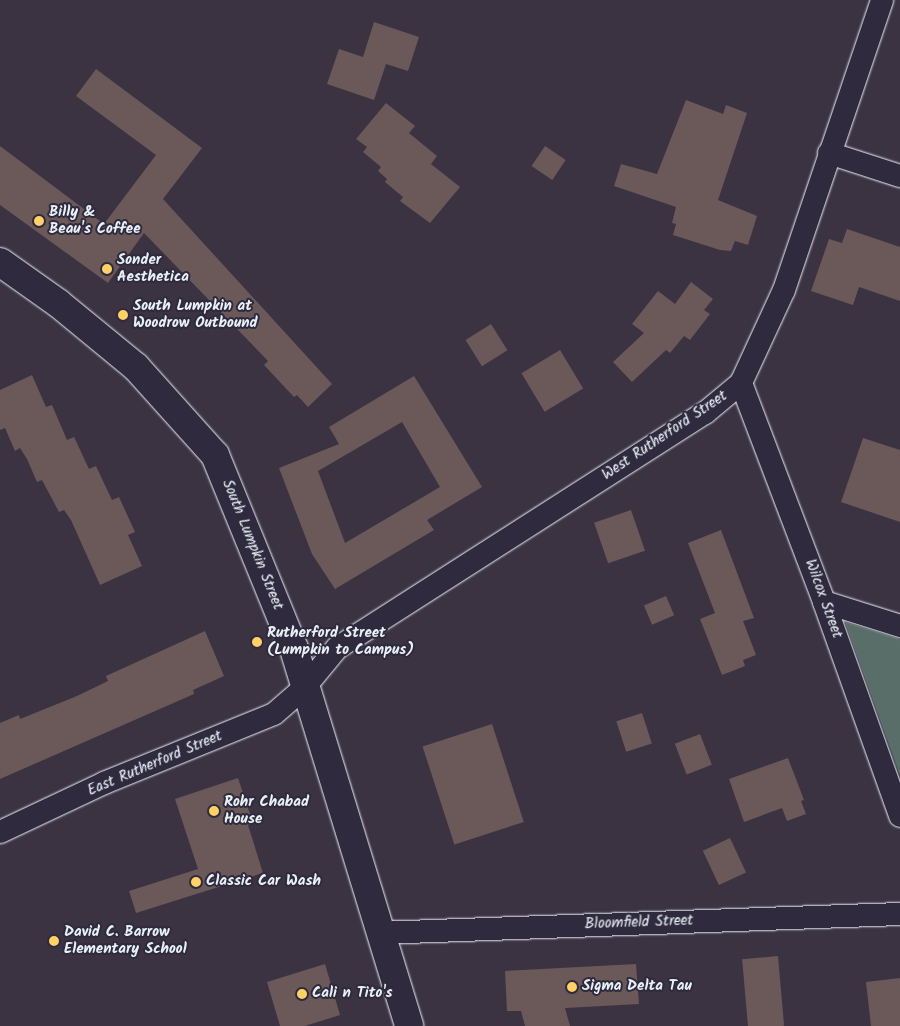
<!DOCTYPE html>
<html>
<head>
<meta charset="utf-8">
<style>
  body { margin:0 }
  #map { position:relative; width:900px; height:1026px; overflow:hidden; background:#3b3342; font-family:Kalam,sans-serif }
  div>[style] { position:absolute }
  .green>* { inset:0; background:#596e68 }
  .building>* { inset:0; background:#6a5958; transform-origin:0 0 }
  .roads { filter:drop-shadow(0 0 1px #e8f1f8) drop-shadow(0 0 1px #e8f1f8) }
  .minor>* { height:22px; margin:-11px; padding:0 11px; transform-origin:11px; border-radius:11px; background:#2f2a3d }
  .secondary>* { height:28px; margin:-14px; padding:0 14px; transform-origin:14px; border-radius:14px; background:#2f2a3d }
  .dots>* { width:14px; height:14px; translate:-50% -50%; box-sizing:border-box; border:2px solid #2f2a3d; border-radius:50% }
  span { translate:-50% -50%; white-space:nowrap; text-align:center; line-height:1.15; -webkit-text-stroke:4px #2f2a3d; paint-order:stroke }
  .poi-label { font-size:15px; color:#e8f1f8; font-weight:700 }
  .left { translate:0 -50%; text-align:left }
  .street-label { font-size:15px; color:#e8f1f8 }
</style>
</head>
<body>
<div id="map">
  <div class="green">
    <i style="clip-path:polygon(845px 622px,900px 639px,900px 775px)"></i>
  </div>
  <div class="building">
    <i style="clip-path:polygon(374px 22px,419px 37px,408px 71px,386px 64px,374px 100px,327px 84px,339px 49px,363px 57px)"></i>
    <i style="clip-path:polygon(96px 69px,202px 148px,163px 199px,332px 384px,308px 407px,297px 395px,294px 397px,264px 365px,268px 361px,144px 233px,108px 283px,0 205px,0 146px,104px 224px,156px 155px,76px 96px)"></i>
    <i style="clip-path:polygon(686px 100px,723px 114px,726px 105px,747px 113px,718px 200px,757px 216px,748px 245px,735px 241px,731px 251px,720px 250px,673px 235px,676px 224px,672px 223px,676px 207px,614px 186px,621px 164px,657px 174px)"></i>
    <i style="clip-path:polygon(386px 103px,415px 126px,409px 133px,437px 156px,431px 164px,460px 187px,430px 223px,400px 201px,403px 197px,385px 182px,387px 179px,378px 171px,381px 167px,363px 152px,367px 147px,356px 139px)"></i>
    <i style="left:545px;top:146px;width:25px;height:24px;rotate:34deg"></i>
    <i style="clip-path:polygon(847px 229px,900px 247px,900px 301px,859px 287px,853px 305px,811px 291px,829px 239px,842px 243px)"></i>
    <i style="clip-path:polygon(691px 282px,713px 299px,704px 310px,710px 314px,690px 340px,684px 336px,670px 353px,666px 350px,632px 382px,613px 362px,644px 333px,632px 324px,658px 291px,675px 304px)"></i>
    <i style="left:491px;top:324px;width:31px;height:30px;rotate:58deg"></i>
    <i style="left:560px;top:350px;width:45px;height:45px;rotate:59deg"></i>
    <i style="clip-path:polygon(32px 375px,46px 407px,52px 405px,67px 440px,74px 437px,89px 469px,96px 466px,112px 500px,119px 497px,135px 532px,128px 535px,142px 566px,100px 585px,71px 520px,64px 510px,59px 512px,42px 480px,37px 482px,27px 459px,20px 448px,15px 451px,5px 428px,0 430px,0 390px)"></i>
    <i style="clip-path:polygon(evenodd,414px 376px,482px 487px,427px 520px,434px 530px,335px 589px,312px 554px,279px 468px,339px 444px,329px 427px,414px 376px,402px 422px,440px 487px,345px 543px,318px 471px,402px 422px)"></i>
    <i style="clip-path:polygon(863px 438px,900px 450px,900px 522px,841px 502px)"></i>
    <i style="left:631px;top:510px;width:43px;height:39px;rotate:71deg"></i>
    <i style="clip-path:polygon(721px 530px,754px 618px,743px 621px,756px 655px,743px 660px,745px 666px,722px 675px,700px 619px,715px 613px,688px 543px)"></i>
    <i style="left:666px;top:596px;width:21px;height:24px;rotate:67deg"></i>
    <i style="clip-path:polygon(205px 631px,224px 676px,193px 690px,194px 694px,0 779px,0 723px,19px 715px,20px 719px,77px 696px,108px 681px,106px 676px)"></i>
    <i style="left:642px;top:713px;width:32px;height:27px;rotate:72deg"></i>
    <i style="left:492px;top:724px;width:103px;height:73px;rotate:72deg"></i>
    <i style="left:700px;top:734px;width:33px;height:27px;rotate:69deg"></i>
    <i style="clip-path:polygon(788px 758px,804px 800px,801px 801px,806px 814px,787px 821px,782px 808px,744px 822px,729px 779px)"></i>
    <i style="clip-path:polygon(238px 778px,253px 823px,248px 825px,263px 873px,136px 913px,129px 891px,198px 869px,175px 799px)"></i>
    <i style="left:730px;top:838px;width:38px;height:30px;rotate:65deg"></i>
    <i style="left:778px;top:956px;width:70px;height:36px;rotate:85deg"></i>
    <i style="clip-path:polygon(325px 964px,340px 1015px,305px 1026px,280px 1026px,267px 982px)"></i>
    <i style="clip-path:polygon(636px 964px,639px 1004px,565px 1008px,570px 1026px,525px 1026px,521px 1011px,507px 1011px,505px 971px)"></i>
    <i style="clip-path:polygon(900px 978px,900px 1026px,871px 1026px,866px 982px)"></i>
  </div>
  <div class="roads">
    <div class="minor">
      <i style="left:829px;top:153px;width:75px;rotate:17.9deg"></i>
      <i style="left:741px;top:383px;width:234px;rotate:69.2deg"></i>
      <i style="left:824px;top:602px;width:227px;rotate:70.4deg"></i>
      <i style="left:824px;top:602px;width:80px;rotate:17.5deg"></i>
      <i style="left:0;top:832px;width:115px;rotate:-25.2deg"></i>
      <i style="left:104px;top:783px;width:183px;rotate:-22.1deg"></i>
      <i style="left:274px;top:714px;width:40px;rotate:-41deg"></i>
      <i style="left:304px;top:688px;width:52px;rotate:-50.5deg"></i>
      <i style="left:337px;top:648px;width:437px;rotate:-32.6deg"></i>
      <i style="left:705px;top:413px;width:47px;rotate:-39.8deg"></i>
      <i style="left:741px;top:383px;width:102px;rotate:-65.2deg"></i>
      <i style="left:784px;top:290px;width:306px;rotate:-71.3deg"></i>
      <i style="left:379px;top:933px;width:521px;rotate:-2.09deg"></i>
    </div>
    <div class="secondary">
      <i style="left:0;top:262px;width:71px;rotate:35.3deg"></i>
      <i style="left:58px;top:303px;width:101px;rotate:39.4deg"></i>
      <i style="left:136px;top:367px;width:118px;rotate:48.1deg"></i>
      <i style="left:215px;top:455px;width:209px;rotate:67.8deg"></i>
      <i style="left:294px;top:649px;width:394px;rotate:73deg"></i>
    </div>
  </div>
  <div class="dots">
    <i style="left:39px;top:221px;background:#ffd166"></i>
    <i style="left:107px;top:269px;background:#ffd166"></i>
    <i style="left:123px;top:315px;background:#ffd166"></i>
    <i style="left:257px;top:642px;background:#ffd166"></i>
    <i style="left:214px;top:811px;background:#ffd166"></i>
    <i style="left:196px;top:882px;background:#ffd166"></i>
    <i style="left:54px;top:941px;background:#ffd166"></i>
    <i style="left:572px;top:987px;background:#ffd166"></i>
    <i style="left:302px;top:994px;background:#ffd166"></i>
  </div>
  <div class="poi-label">
    <span class="left" style="left:49px;top:221px">Billy &amp;<br>Beau's Coffee</span>
    <span class="left" style="left:117px;top:269px">Sonder<br>Aesthetica</span>
    <span class="left" style="left:133px;top:315px">South Lumpkin at<br>Woodrow Outbound</span>
    <span class="left" style="left:267px;top:642px">Rutherford Street<br>(Lumpkin to Campus)</span>
    <span class="left" style="left:224px;top:811px">Rohr Chabad<br>House</span>
    <span class="left" style="left:206px;top:882px">Classic Car Wash</span>
    <span class="left" style="left:64px;top:941px">David C. Barrow<br>Elementary School</span>
    <span class="left" style="left:582px;top:987px">Sigma Delta Tau</span>
    <span class="left" style="left:312px;top:994px">Cali n Tito's</span>
  </div>
  <div class="street-label">
    <span style="left:665px;top:436px;rotate:-34deg">West Rutherford Street</span>
    <span style="left:252px;top:545px;rotate:68deg">South Lumpkin Street</span>
    <span style="left:823px;top:599px;rotate:70deg">Wilcox Street</span>
    <span style="left:155px;top:764px;rotate:-23deg">East Rutherford Street</span>
    <span style="left:639px;top:923px;rotate:-2deg">Bloomfield Street</span>
  </div>
</div>
</body>
</html>
